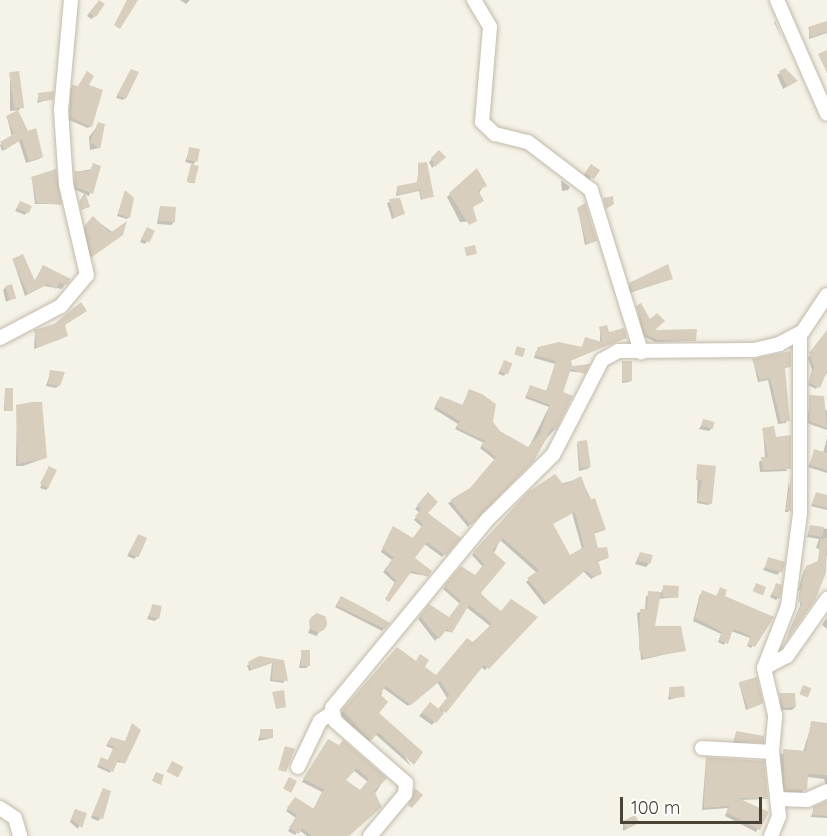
<!DOCTYPE html>
<html>
<head>
<meta charset="utf-8">
<style>
  body { margin:0 }
  #map { position:relative; width:827px; height:836px; overflow:hidden; background:#f5f2e8; font-family:Quicksand,sans-serif }
  div>[style] { position:absolute }
  .shadow>* { inset:0; background:#0003 }
  .building>* { inset:0; background:#d8cebd; transform-origin:0 0 }
  .round { border-radius:50% }
  .roads { filter:drop-shadow(0 0 2px #c2baaa) drop-shadow(0 0 2px #c2baaa) }
  .minor>* { height:14px; margin:-7px; padding:0 7px; transform-origin:7px; border-radius:7px; background:#fff }
  span { translate:-50% -50%; white-space:nowrap; text-align:center; line-height:1.15; -webkit-text-stroke:4.5px #fff; paint-order:stroke }
  .scale { position:absolute; left:620px; top:797px; width:142px; height:27px; box-sizing:border-box; border:3px solid #494336; border-top:0; padding-left:8px; font-size:18px; line-height:21px; white-space:nowrap; color:#494336; -webkit-text-stroke:4px #fff; paint-order:stroke }
</style>
</head>
<body>
<div id="map">
  <div class="shadow">
    <i style="clip-path:polygon(180px 0,190px 0,186px 4px)"></i>
    <i style="clip-path:polygon(96px 4px,94px 17px,91px 19px,87px 16px)"></i>
    <i style="clip-path:polygon(775px 21px,782px 39px,774px 22px)"></i>
    <i style="clip-path:polygon(827px 22px,827px 33px,809px 39px,809px 28px)"></i>
    <i style="clip-path:polygon(785px 70px,796px 81px,783px 89px,777px 75px)"></i>
    <i style="clip-path:polygon(10px 73px,22px 107px,19px 110px,10px 111px)"></i>
    <i style="clip-path:polygon(129px 73px,125px 98px,123px 100px,116px 98px)"></i>
    <i style="clip-path:polygon(87px 85px,91px 126px,88px 128px,69px 120px,71px 88px)"></i>
    <i style="clip-path:polygon(39px 94px,51px 99px,37px 103px)"></i>
    <i style="clip-path:polygon(7px 117px,42px 157px,39px 159px,26px 163px,19px 141px,2px 151px,0 145px,12px 137px)"></i>
    <i style="clip-path:polygon(99px 124px,103px 125px,99px 148px,90px 150px,89px 137px)"></i>
    <i style="clip-path:polygon(190px 149px,196px 161px,192px 166px,195px 183px,189px 183px,191px 166px,193px 164px,185px 162px)"></i>
    <i style="clip-path:polygon(439px 152px,444px 157px,432px 168px,429px 162px)"></i>
    <i style="clip-path:polygon(419px 164px,433px 196px,421px 200px,419px 191px,396px 196px,397px 188px,417px 183px)"></i>
    <i style="clip-path:polygon(99px 168px,89px 196px,74px 189px,75px 172px)"></i>
    <i style="clip-path:polygon(589px 168px,591px 179px,588px 181px,582px 177px)"></i>
    <i style="clip-path:polygon(476px 170px,482px 188px,472px 207px,476px 221px,460px 222px,447px 197px)"></i>
    <i style="clip-path:polygon(32px 179px,60px 204px,35px 204px)"></i>
    <i style="clip-path:polygon(561px 180px,570px 187px,568px 190px,562px 191px)"></i>
    <i style="clip-path:polygon(125px 192px,129px 217px,127px 219px,117px 216px)"></i>
    <i style="clip-path:polygon(399px 199px,403px 214px,392px 219px,387px 203px)"></i>
    <i style="clip-path:polygon(20px 202px,27px 212px,25px 215px,15px 211px)"></i>
    <i style="clip-path:polygon(160px 207px,174px 222px,171px 225px,157px 224px)"></i>
    <i style="clip-path:polygon(578px 209px,596px 240px,594px 242px,585px 245px)"></i>
    <i style="clip-path:polygon(93px 218px,119px 237px,90px 257px,83px 229px)"></i>
    <i style="clip-path:polygon(145px 232px,153px 232px,145px 244px,140px 242px)"></i>
    <i style="clip-path:polygon(13px 260px,34px 282px,43px 266px,68px 280px,62px 289px,44px 286px,25px 296px)"></i>
    <i style="clip-path:polygon(672px 279px,629px 293px,627px 288px,630px 285px)"></i>
    <i style="clip-path:polygon(6px 287px,14px 298px,6px 302px,3px 290px)"></i>
    <i style="clip-path:polygon(637px 307px,652px 332px,695px 341px,655px 342px,643px 336px)"></i>
    <i style="clip-path:polygon(63px 325px,63px 338px,34px 349px,35px 332px)"></i>
    <i style="clip-path:polygon(600px 329px,626px 337px,570px 361px,570px 367px,584px 373px,568px 371px,555px 429px,468px 527px,448px 503px,470px 490px,495px 460px,480px 448px,484px 443px,455px 429px,458px 424px,434px 409px,438px 400px,462px 406px,469px 391px,499px 432px,528px 449px,549px 407px,525px 398px,530px 387px,546px 392px,555px 364px,534px 358px,536px 351px,581px 348px,586px 338px,600px 343px)"></i>
    <i style="clip-path:polygon(827px 333px,827px 373px,816px 389px,808px 385px,812px 370px,808px 358px)"></i>
    <i style="clip-path:polygon(753px 360px,789px 366px,783px 369px,786px 423px,778px 424px,768px 380px,758px 382px)"></i>
    <i style="clip-path:polygon(504px 362px,506px 373px,504px 376px,498px 374px)"></i>
    <i style="clip-path:polygon(623px 363px,632px 380px,629px 382px,622px 383px)"></i>
    <i style="clip-path:polygon(51px 371px,59px 385px,56px 388px,46px 386px)"></i>
    <i style="clip-path:polygon(5px 389px,11px 410px,10px 411px,4px 411px)"></i>
    <i style="clip-path:polygon(810px 397px,827px 411px,827px 430px,807px 423px)"></i>
    <i style="clip-path:polygon(17px 407px,45px 458px,23px 466px,16px 466px)"></i>
    <i style="clip-path:polygon(704px 421px,712px 428px,709px 431px,699px 429px)"></i>
    <i style="clip-path:polygon(763px 429px,774px 439px,787px 471px,760px 472px,759px 462px,765px 458px)"></i>
    <i style="clip-path:polygon(827px 438px,827px 473px,808px 467px,815px 451px,823px 453px)"></i>
    <i style="clip-path:polygon(577px 443px,590px 467px,587px 469px,579px 471px)"></i>
    <i style="clip-path:polygon(698px 466px,711px 503px,708px 505px,697px 503px)"></i>
    <i style="clip-path:polygon(49px 468px,49px 487px,46px 490px,40px 488px)"></i>
    <i style="clip-path:polygon(evenodd,581px 478px,605px 530px,593px 534px,597px 550px,608px 558px,597px 562px,600px 574px,591px 579px,583px 571px,544px 605px,526px 582px,537px 573px,500px 540px,477px 590px,501px 613px,536px 618px,485px 670px,481px 667px,432px 725px,419px 716px,430px 704px,438px 710px,447px 698px,437px 682px,408px 706px,383px 688px,377px 713px,411px 766px,375px 734px,369px 742px,363px 738px,340px 714px,397px 649px,436px 677px,490px 626px,466px 607px,451px 632px,444px 631px,435px 641px,418px 619px,429px 606px,448px 619px,460px 604px,443px 589px,461px 568px,475px 577px,483px 567px,472px 555px,529px 493px,581px 478px,572px 513px,582px 549px,569px 557px,552px 524px,572px 513px)"></i>
    <i style="clip-path:polygon(789px 480px,789px 511px,788px 512px,785px 512px)"></i>
    <i style="clip-path:polygon(428px 494px,426px 513px,458px 538px,442px 557px,423px 543px,413px 558px,427px 576px,409px 573px,386px 603px,395px 583px,383px 572px,392px 560px,381px 552px,391px 530px,412px 539px,422px 527px,414px 520px,420px 513px,415px 509px)"></i>
    <i style="clip-path:polygon(816px 494px,827px 497px,827px 510px,811px 506px)"></i>
    <i style="clip-path:polygon(810px 526px,827px 529px,827px 555px,815px 588px,798px 591px,804px 570px,817px 563px,821px 550px,816px 548px,819px 539px,807px 537px)"></i>
    <i style="clip-path:polygon(138px 536px,137px 556px,134px 559px,127px 556px)"></i>
    <i style="clip-path:polygon(640px 553px,649px 564px,646px 567px,635px 564px)"></i>
    <i style="clip-path:polygon(769px 559px,780px 572px,777px 575px,763px 570px)"></i>
    <i style="clip-path:polygon(776px 585px,779px 597px,776px 600px,770px 597px)"></i>
    <i style="clip-path:polygon(664px 587px,677px 597px,658px 599px,653px 628px,684px 650px,641px 660px,637px 613px,645px 610px,646px 596px,661px 593px)"></i>
    <i style="clip-path:polygon(720px 589px,723px 597px,772px 617px,751px 648px,747px 646px,750px 638px,731px 631px,724px 645px,718px 642px,721px 634px,693px 621px,700px 594px,716px 597px)"></i>
    <i style="clip-path:polygon(799px 592px,811px 600px,787px 636px,800px 606px)"></i>
    <i style="clip-path:polygon(341px 598px,388px 624px,382px 631px,335px 607px)"></i>
    <i style="clip-path:polygon(153px 606px,158px 618px,155px 621px,147px 619px)"></i>
    <i style="clip-path:polygon(316px 613px,326px 617px,317px 636px,308px 633px)"></i>
    <i style="clip-path:polygon(827px 617px,827px 629px,822px 625px)"></i>
    <i style="clip-path:polygon(302px 652px,309px 665px,306px 668px,299px 668px)"></i>
    <i style="clip-path:polygon(283px 661px,284px 683px,270px 681px,272px 663px,249px 671px,247px 665px)"></i>
    <i style="clip-path:polygon(739px 683px,761px 703px,759px 705px,746px 710px)"></i>
    <i style="clip-path:polygon(670px 689px,683px 696px,668px 700px)"></i>
    <i style="clip-path:polygon(780px 695px,795px 707px,792px 710px,780px 710px)"></i>
    <i style="clip-path:polygon(812px 723px,827px 752px,827px 788px,824px 779px,807px 777px,802px 793px,782px 793px,780px 754px,803px 752px)"></i>
    <i style="clip-path:polygon(261px 730px,272px 738px,258px 741px)"></i>
    <i style="clip-path:polygon(736px 733px,762px 742px,733px 743px)"></i>
    <i style="clip-path:polygon(109px 740px,125px 743px,124px 763px,116px 762px,110px 773px,97px 767px,102px 759px,107px 762px,113px 749px,106px 746px)"></i>
    <i style="clip-path:polygon(evenodd,326px 743px,385px 778px,348px 836px,307px 836px,299px 830px,295px 835px,288px 831px,296px 818px,286px 811px,293px 801px,313px 810px,322px 792px,302px 782px,326px 743px,353px 770px,368px 782px,360px 791px,344px 780px,353px 770px)"></i>
    <i style="clip-path:polygon(706px 759px,766px 799px,740px 800px,768px 813px,756px 832px,725px 816px,728px 808px,702px 810px)"></i>
    <i style="clip-path:polygon(103px 790px,101px 818px,98px 821px,91px 818px)"></i>
    <i style="clip-path:polygon(827px 802px,827px 818px,811px 817px,814px 808px)"></i>
    <i style="clip-path:polygon(75px 811px,85px 814px,78px 829px,70px 822px)"></i>
    <i style="clip-path:polygon(623px 823px,634px 825px,623px 831px)"></i>
  </div>
  <div class="building">
    <i style="left:99px;top:0;width:7px;height:16px;rotate:34deg"></i>
    <i style="clip-path:polygon(127px 0,138px 0,120px 29px,114px 25px)"></i>
    <i style="clip-path:polygon(827px 21px,827px 32px,811px 37px,808px 27px)"></i>
    <i style="clip-path:polygon(827px 50px,827px 73px,818px 54px)"></i>
    <i style="clip-path:polygon(785px 68px,798px 81px,787px 87px,779px 71px)"></i>
    <i style="clip-path:polygon(131px 69px,139px 72px,126px 99px,117px 95px)"></i>
    <i style="left:19px;top:71px;width:37px;height:10px;rotate:82deg"></i>
    <i style="clip-path:polygon(87px 71px,94px 76px,89px 85px,103px 90px,92px 127px,71px 118px,72px 85px,78px 86px)"></i>
    <i style="clip-path:polygon(54px 91px,53px 100px,39px 101px,38px 93px)"></i>
    <i style="clip-path:polygon(18px 110px,28px 131px,36px 128px,43px 157px,29px 161px,22px 139px,5px 150px,0 142px,14px 134px,6px 116px)"></i>
    <i style="clip-path:polygon(98px 122px,105px 124px,100px 149px,90px 142px)"></i>
    <i style="left:189px;top:147px;width:11px;height:13px;rotate:10deg"></i>
    <i style="clip-path:polygon(439px 150px,446px 157px,435px 167px,431px 158px)"></i>
    <i style="clip-path:polygon(427px 162px,434px 197px,422px 199px,420px 190px,398px 195px,397px 186px,418px 182px,418px 163px)"></i>
    <i style="clip-path:polygon(93px 163px,101px 166px,93px 194px,76px 187px,74px 171px,90px 171px)"></i>
    <i style="left:191px;top:164px;width:8px;height:18px;rotate:14deg"></i>
    <i style="left:591px;top:164px;width:11px;height:11px;rotate:34deg"></i>
    <i style="clip-path:polygon(477px 168px,487px 186px,478px 190px,484px 201px,473px 207px,477px 221px,469px 225px,449px 193px)"></i>
    <i style="clip-path:polygon(56px 169px,62px 205px,37px 203px,31px 177px)"></i>
    <i style="clip-path:polygon(125px 190px,134px 198px,130px 218px,118px 214px)"></i>
    <i style="clip-path:polygon(85px 192px,90px 207px,81px 210px,79px 202px)"></i>
    <i style="clip-path:polygon(613px 196px,614px 204px,606px 209px,603px 198px)"></i>
    <i style="clip-path:polygon(400px 198px,405px 214px,394px 217px,389px 199px)"></i>
    <i style="left:20px;top:201px;width:13px;height:8px;rotate:23deg"></i>
    <i style="clip-path:polygon(585px 203px,585px 202px,597px 241px,587px 244px,577px 208px)"></i>
    <i style="left:160px;top:206px;width:16px;height:15px;rotate:4deg"></i>
    <i style="clip-path:polygon(93px 216px,110px 233px,127px 221px,123px 235px,92px 257px,85px 225px)"></i>
    <i style="left:147px;top:227px;width:9px;height:13px;rotate:27deg"></i>
    <i style="left:475px;top:245px;width:9px;height:11px;rotate:77deg"></i>
    <i style="clip-path:polygon(23px 254px,35px 281px,43px 265px,71px 279px,67px 285px,59px 283px,56px 289px,48px 284px,28px 294px,12px 259px)"></i>
    <i style="clip-path:polygon(668px 264px,673px 279px,632px 291px,629px 283px)"></i>
    <i style="left:12px;top:284px;width:15px;height:7px;rotate:74deg"></i>
    <i style="clip-path:polygon(81px 302px,87px 311px,65px 325px,68px 336px,37px 348px,34px 330px,54px 324px)"></i>
    <i style="clip-path:polygon(641px 303px,650px 319px,657px 313px,665px 321px,655px 330px,697px 329px,696px 341px,657px 340px,645px 334px,636px 306px)"></i>
    <i style="clip-path:polygon(607px 325px,609px 332px,624px 328px,627px 338px,571px 360px,572px 366px,590px 364px,585px 374px,571px 369px,563px 392px,573px 396px,556px 430px,552px 428px,534px 461px,471px 525px,450px 500px,470px 488px,496px 457px,481px 445px,485px 441px,456px 427px,460px 421px,435px 406px,440px 396px,463px 405px,469px 389px,482px 394px,496px 404px,493px 422px,500px 431px,528px 447px,540px 434px,550px 405px,526px 396px,530px 385px,547px 391px,556px 361px,535px 355px,538px 347px,559px 342px,582px 347px,585px 337px,602px 342px,599px 327px)"></i>
    <i style="clip-path:polygon(827px 330px,827px 371px,820px 388px,809px 383px,814px 367px,809px 353px)"></i>
    <i style="left:517px;top:346px;width:9px;height:9px;rotate:18deg"></i>
    <i style="clip-path:polygon(791px 351px,791px 367px,785px 368px,790px 421px,781px 422px,770px 378px,760px 380px,752px 359px)"></i>
    <i style="left:504px;top:360px;width:9px;height:12px;rotate:21deg"></i>
    <i style="left:622px;top:361px;width:10px;height:20px"></i>
    <i style="clip-path:polygon(50px 370px,65px 372px,60px 386px,48px 384px)"></i>
    <i style="left:5px;top:388px;width:8px;height:23px"></i>
    <i style="clip-path:polygon(809px 395px,824px 396px,827px 428px,809px 421px)"></i>
    <i style="clip-path:polygon(32px 402px,42px 402px,47px 458px,18px 464px,16px 405px)"></i>
    <i style="left:703px;top:419px;width:12px;height:7px;rotate:14deg"></i>
    <i style="clip-path:polygon(774px 426px,776px 437px,791px 435px,791px 469px,763px 470px,761px 457px,768px 457px,762px 428px)"></i>
    <i style="left:587px;top:440px;width:27px;height:10px;rotate:82deg"></i>
    <i style="clip-path:polygon(814px 449px,827px 453px,827px 470px,810px 465px)"></i>
    <i style="clip-path:polygon(697px 464px,716px 466px,712px 504px,698px 501px,702px 480px,696px 480px)"></i>
    <i style="left:49px;top:466px;width:9px;height:20px;rotate:27deg"></i>
    <i style="clip-path:polygon(evenodd,555px 474px,564px 485px,581px 476px,590px 500px,595px 498px,606px 530px,594px 532px,598px 548px,607px 547px,609px 558px,598px 560px,602px 574px,594px 577px,586px 570px,547px 603px,527px 578px,539px 570px,503px 538px,492px 551px,506px 563px,480px 594px,501px 611px,511px 599px,538px 617px,489px 669px,484px 665px,446px 713px,439px 708px,449px 695px,440px 681px,411px 705px,386px 686px,380px 694px,388px 702px,379px 713px,423px 752px,414px 765px,378px 732px,372px 740px,366px 736px,342px 710px,397px 647px,416px 661px,420px 654px,429px 660px,425px 667px,436px 675px,467px 638px,474px 643px,482px 634px,492px 623px,469px 605px,452px 633px,447px 629px,439px 639px,420px 616px,429px 604px,449px 617px,461px 601px,444px 586px,461px 566px,475px 575px,484px 564px,473px 552px,528px 492px,555px 474px,575px 512px,584px 547px,570px 555px,553px 524px,575px 512px)"></i>
    <i style="clip-path:polygon(791px 475px,791px 511px,786px 510px)"></i>
    <i style="clip-path:polygon(428px 492px,438px 502px,428px 513px,461px 538px,446px 556px,427px 542px,415px 558px,432px 571px,428px 577px,412px 571px,389px 602px,385px 599px,396px 580px,385px 569px,394px 557px,382px 549px,393px 526px,413px 538px,423px 524px,415px 517px,421px 509px,417px 505px)"></i>
    <i style="clip-path:polygon(816px 492px,827px 495px,827px 508px,812px 504px)"></i>
    <i style="left:810px;top:525px;width:14px;height:10px;rotate:8deg"></i>
    <i style="left:138px;top:534px;width:10px;height:21px;rotate:24deg"></i>
    <i style="clip-path:polygon(827px 538px,826px 573px,815px 600px,785px 643px,802px 603px,798px 601px,806px 566px,818px 561px,820px 539px)"></i>
    <i style="left:640px;top:552px;width:13px;height:9px;rotate:13deg"></i>
    <i style="left:768px;top:557px;width:18px;height:11px;rotate:16deg"></i>
    <i style="left:756px;top:583px;width:11px;height:9px;rotate:22deg"></i>
    <i style="clip-path:polygon(776px 583px,782px 585px,780px 598px,772px 595px)"></i>
    <i style="left:663px;top:585px;width:16px;height:12px;rotate:4deg"></i>
    <i style="clip-path:polygon(720px 587px,727px 590px,725px 596px,774px 617px,755px 647px,748px 644px,751px 636px,733px 629px,728px 644px,719px 640px,722px 632px,695px 618px,702px 590px,717px 596px)"></i>
    <i style="clip-path:polygon(648px 591px,661px 592px,655px 626px,681px 626px,686px 651px,644px 658px,639px 650px,640px 609px,647px 609px)"></i>
    <i style="clip-path:polygon(341px 596px,364px 608px,390px 623px,385px 629px,336px 605px)"></i>
    <i style="left:152px;top:604px;width:10px;height:13px;rotate:11deg"></i>
    <i class="round" style="left:309px;top:614px;width:18px;height:18px"></i>
    <i style="left:301px;top:650px;width:9px;height:16px"></i>
    <i style="clip-path:polygon(259px 656px,284px 660px,288px 681px,272px 680px,273px 662px,251px 670px,248px 662px)"></i>
    <i style="clip-path:polygon(757px 677px,763px 703px,748px 709px,739px 682px)"></i>
    <i style="left:803px;top:685px;width:9px;height:10px;rotate:21deg"></i>
    <i style="left:684px;top:686px;width:11px;height:15px;rotate:85deg"></i>
    <i style="clip-path:polygon(284px 690px,286px 707px,276px 709px,272px 692px)"></i>
    <i style="clip-path:polygon(779px 693px,795px 693px,796px 707px,783px 708px)"></i>
    <i style="left:430px;top:702px;width:18px;height:13px;rotate:38deg"></i>
    <i style="clip-path:polygon(811px 721px,827px 723px,827px 775px,808px 774px,807px 790px,785px 790px,783px 749px,806px 751px)"></i>
    <i style="clip-path:polygon(132px 723px,141px 730px,125px 764px,118px 760px,113px 772px,98px 765px,101px 757px,108px 760px,114px 747px,107px 744px,111px 737px,125px 741px)"></i>
    <i style="left:260px;top:729px;width:13px;height:9px"></i>
    <i style="clip-path:polygon(736px 731px,764px 736px,764px 743px,735px 741px)"></i>
    <i style="clip-path:polygon(evenodd,328px 739px,339px 745px,343px 740px,387px 778px,374px 791px,382px 807px,349px 836px,312px 836px,302px 828px,299px 834px,289px 828px,297px 815px,287px 808px,295px 797px,314px 809px,324px 789px,303px 779px,328px 739px,357px 768px,369px 779px,360px 790px,346px 780px,357px 768px)"></i>
    <i style="clip-path:polygon(285px 746px,295px 749px,286px 772px,278px 770px)"></i>
    <i style="clip-path:polygon(706px 757px,764px 761px,768px 799px,738px 798px,769px 812px,760px 830px,727px 813px,729px 806px,704px 808px)"></i>
    <i style="left:172px;top:761px;width:13px;height:12px;rotate:27deg"></i>
    <i style="clip-path:polygon(156px 772px,164px 775px,161px 785px,152px 781px)"></i>
    <i style="left:289px;top:777px;width:9px;height:13px;rotate:27deg"></i>
    <i style="clip-path:polygon(103px 788px,111px 791px,103px 819px,92px 815px)"></i>
    <i style="clip-path:polygon(415px 788px,423px 795px,412px 808px,408px 805px)"></i>
    <i style="clip-path:polygon(827px 801px,827px 816px,813px 815px,813px 807px)"></i>
    <i style="clip-path:polygon(75px 809px,87px 813px,82px 828px,71px 819px)"></i>
    <i style="left:635px;top:815px;width:9px;height:14px;rotate:63deg"></i>
  </div>
  <div class="roads">
    <div class="minor">
      <i style="left:474px;top:0;width:31px;rotate:59deg"></i>
      <i style="left:490px;top:27px;width:95px;rotate:94.8deg"></i>
      <i style="left:482px;top:122px;width:18px;rotate:43deg"></i>
      <i style="left:495px;top:134px;width:34px;rotate:14deg"></i>
      <i style="left:528px;top:142px;width:79px;rotate:37.3deg"></i>
      <i style="left:591px;top:190px;width:170px;rotate:72.8deg"></i>
      <i style="left:777px;top:0;width:124px;rotate:66.3deg"></i>
      <i style="left:0;top:338px;width:69px;rotate:-27.7deg"></i>
      <i style="left:61px;top:306px;width:40px;rotate:-50deg"></i>
      <i style="left:87px;top:275px;width:93px;rotate:-103deg"></i>
      <i style="left:66px;top:184px;width:74px;rotate:-93.9deg"></i>
      <i style="left:61px;top:110px;width:110px;rotate:-84.8deg"></i>
      <i style="left:764px;top:668px;width:26px;rotate:-28deg"></i>
      <i style="left:787px;top:656px;width:70px;rotate:-54.9deg"></i>
      <i style="left:702px;top:748px;width:70px;rotate:3.3deg"></i>
      <i style="left:298px;top:767px;width:51px;rotate:-64.4deg"></i>
      <i style="left:320px;top:721px;width:12px;rotate:-35deg"></i>
      <i style="left:777px;top:799px;width:30px;rotate:2deg"></i>
      <i style="left:807px;top:800px;width:22px;rotate:-24deg"></i>
      <i style="left:0;top:808px;width:18px;rotate:34deg"></i>
      <i style="left:15px;top:818px;width:19px;rotate:74deg"></i>
      <i style="left:370px;top:836px;width:55px;rotate:-50.2deg"></i>
      <i style="left:405px;top:794px;width:11px;rotate:-85deg"></i>
      <i style="left:406px;top:783px;width:94px;rotate:-138.9deg"></i>
      <i style="left:335px;top:721px;width:13px;rotate:-103deg"></i>
      <i style="left:332px;top:708px;width:245px;rotate:-50.5deg"></i>
      <i style="left:488px;top:519px;width:91px;rotate:-44.6deg"></i>
      <i style="left:553px;top:455px;width:107px;rotate:-62.7deg"></i>
      <i style="left:602px;top:360px;width:18px;rotate:-29deg"></i>
      <i style="left:618px;top:351px;width:136px;rotate:-0.4deg"></i>
      <i style="left:754px;top:350px;width:26px;rotate:-13deg"></i>
      <i style="left:779px;top:344px;width:27px;rotate:-28deg"></i>
      <i style="left:803px;top:331px;width:43px;rotate:-56.3deg"></i>
      <i style="left:771px;top:836px;width:22px;rotate:-68deg"></i>
      <i style="left:779px;top:816px;width:64px;rotate:-96.2deg"></i>
      <i style="left:772px;top:752px;width:37px;rotate:-85deg"></i>
      <i style="left:775px;top:715px;width:48px;rotate:-103.2deg"></i>
      <i style="left:764px;top:668px;width:66px;rotate:-68.8deg"></i>
      <i style="left:788px;top:606px;width:94px;rotate:-82.6deg"></i>
      <i style="left:800px;top:513px;width:179px;rotate:-90deg"></i>
    </div>
  </div>
  <div class="scale">100 m</div>
</div>
</body>
</html>
